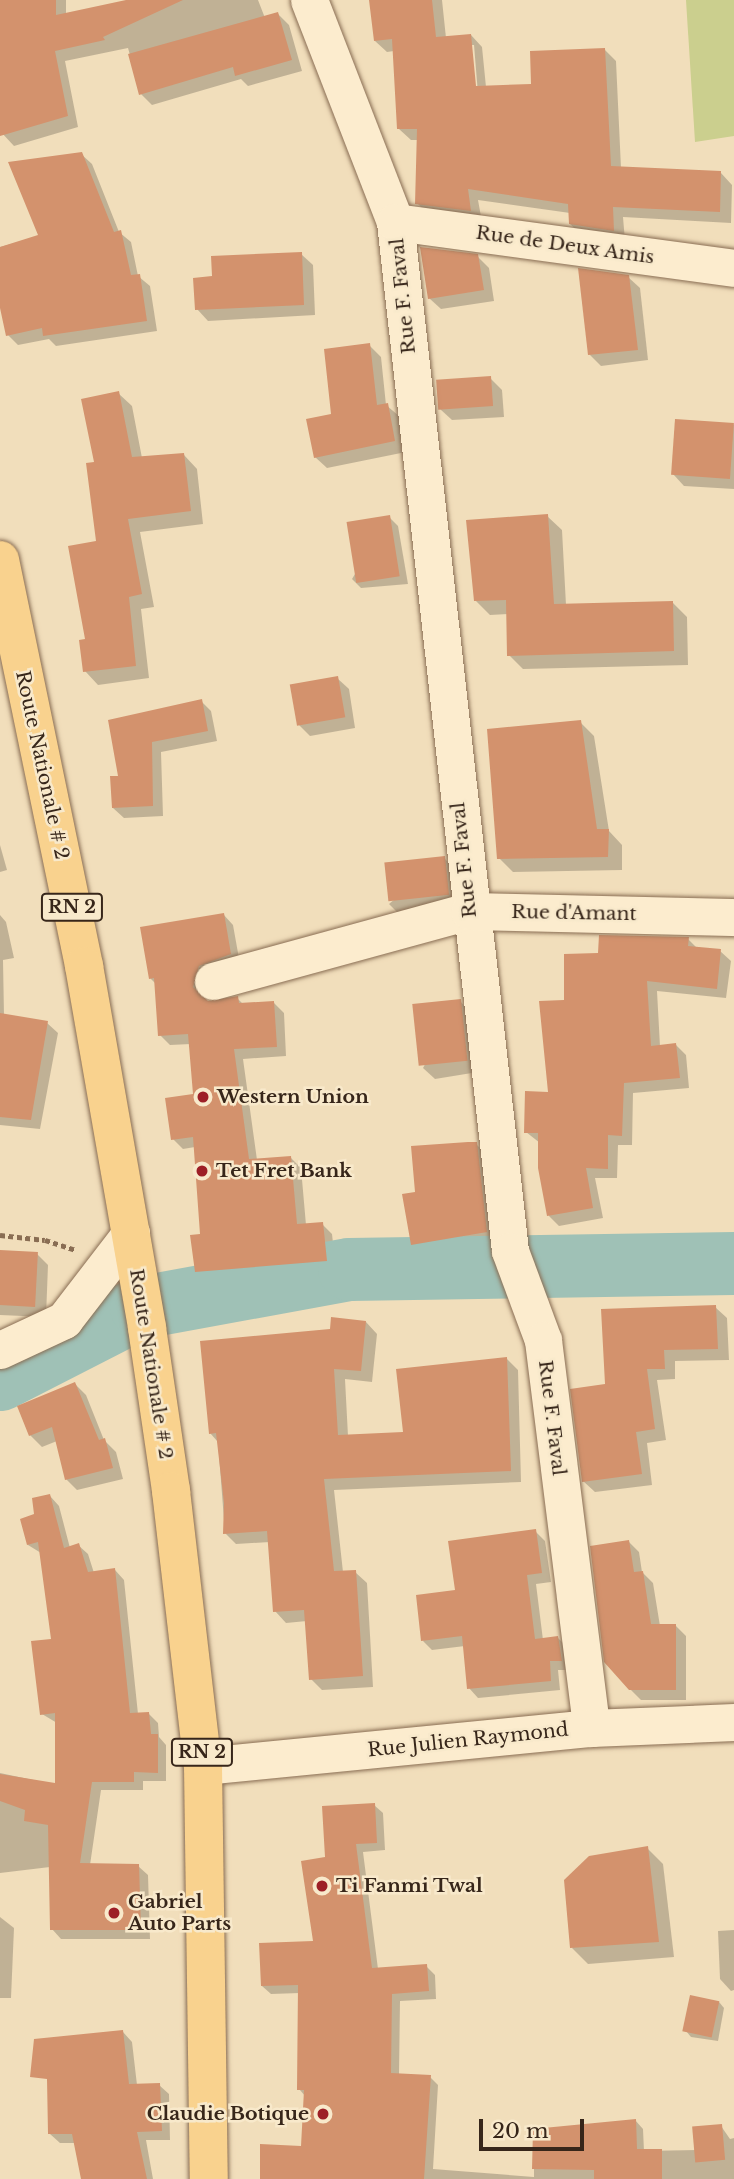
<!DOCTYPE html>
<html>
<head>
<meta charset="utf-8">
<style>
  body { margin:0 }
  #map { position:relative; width:734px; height:2179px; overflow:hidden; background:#f1debb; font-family:"Libre Baskerville",serif }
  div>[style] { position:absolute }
  .green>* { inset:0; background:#cbcf8e }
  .shadow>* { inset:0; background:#0003 }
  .river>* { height:63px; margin:-31.5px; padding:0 31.5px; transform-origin:31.5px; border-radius:31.5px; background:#9fc1b6 }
  .building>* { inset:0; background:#d3926d; transform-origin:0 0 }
  .path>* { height:4.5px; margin-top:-2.25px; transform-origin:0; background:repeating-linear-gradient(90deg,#896d53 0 5px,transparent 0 8.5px) }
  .roads { filter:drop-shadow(0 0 2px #896d53) drop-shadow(0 0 2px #896d53) }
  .minor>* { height:37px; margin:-18.5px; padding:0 18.5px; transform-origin:18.5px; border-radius:18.5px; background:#fcecce }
  .major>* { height:38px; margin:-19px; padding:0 19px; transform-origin:19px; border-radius:19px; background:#f9d28e }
  .dots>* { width:19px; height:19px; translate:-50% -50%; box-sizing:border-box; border:4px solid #f8e9cb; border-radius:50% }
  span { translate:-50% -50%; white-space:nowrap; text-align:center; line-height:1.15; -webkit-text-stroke:5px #f8e9cb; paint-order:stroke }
  .shield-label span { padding:2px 5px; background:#f8e9cb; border:2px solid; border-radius:5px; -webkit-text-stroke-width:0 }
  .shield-label { font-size:18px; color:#37261a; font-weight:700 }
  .street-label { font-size:19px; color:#37261a }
  .poi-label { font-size:19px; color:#37261a; font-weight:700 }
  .left { translate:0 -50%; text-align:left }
  .right { translate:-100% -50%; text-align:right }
  .scale { position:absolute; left:479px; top:2119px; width:105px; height:32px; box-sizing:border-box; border:4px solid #37261a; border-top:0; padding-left:9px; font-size:21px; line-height:24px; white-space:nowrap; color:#37261a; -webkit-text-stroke:5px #f8e9cb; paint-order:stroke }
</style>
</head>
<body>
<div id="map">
  <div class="green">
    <i style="clip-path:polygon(686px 0,734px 0,734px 136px,695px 142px)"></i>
  </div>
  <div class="shadow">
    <i style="clip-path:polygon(0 0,66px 0,66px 15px,135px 0,258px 0,265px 18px,278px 14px,289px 25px,302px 71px,248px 86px,241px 79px,152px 105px,141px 94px,128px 48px,65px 61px,78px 127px,14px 146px,0 131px)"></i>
    <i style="clip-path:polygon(evenodd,371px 0,442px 0,446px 38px,471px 35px,482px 47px,486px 87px,533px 86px,604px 49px,616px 61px,621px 168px,721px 173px,732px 185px,731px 223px,623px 217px,625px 241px,582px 235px,570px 224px,570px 213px,478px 200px,482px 222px,428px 214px,417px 203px,418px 140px,411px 140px,399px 129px,394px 51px,387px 52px,375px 41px,371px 0,471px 45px,474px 45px,478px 94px,475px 95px,471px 45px)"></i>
    <i style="clip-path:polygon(81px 154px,92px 164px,119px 232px,131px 242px,138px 276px,150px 286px,157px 331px,56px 346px,49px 339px,18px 345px,8px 335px,0 290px,0 247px,41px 236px)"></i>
    <i style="clip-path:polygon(301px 254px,313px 265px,315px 315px,208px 321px,197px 309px,214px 278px)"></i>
    <i style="clip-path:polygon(477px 256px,489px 268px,494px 301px,441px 309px,429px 298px)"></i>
    <i style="clip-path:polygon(628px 277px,640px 288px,648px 360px,601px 366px,589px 354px)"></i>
    <i style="clip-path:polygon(369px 345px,381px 357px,386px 405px,399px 416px,406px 452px,327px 468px,315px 457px)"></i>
    <i style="clip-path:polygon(490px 378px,502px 390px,504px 417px,452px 420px,440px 409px)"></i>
    <i style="clip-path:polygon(118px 393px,132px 406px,142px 458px,184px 455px,197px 469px,203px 524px,140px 532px,154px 607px,141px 609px,149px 678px,98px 685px,85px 671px,98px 542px,96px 463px)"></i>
    <i style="clip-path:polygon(734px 424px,734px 489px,684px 486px,673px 474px)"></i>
    <i style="clip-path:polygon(547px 516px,562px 530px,566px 605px,673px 603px,687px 617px,688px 665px,523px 669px,509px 655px,508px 614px,490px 615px,475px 600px)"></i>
    <i style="clip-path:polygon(389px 517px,398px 526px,408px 584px,361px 588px,352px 579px)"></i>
    <i style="clip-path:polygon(337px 678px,349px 689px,355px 728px,310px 736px,299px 725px)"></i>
    <i style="clip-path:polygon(201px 701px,211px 711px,217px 741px,161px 752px,163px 816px,124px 818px,113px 808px,121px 778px,110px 721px)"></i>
    <i style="clip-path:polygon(580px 722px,594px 736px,609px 831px,622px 845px,622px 870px,513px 872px,499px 858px)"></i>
    <i style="clip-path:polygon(0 845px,7px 870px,0 872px)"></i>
    <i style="clip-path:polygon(444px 858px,455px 869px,460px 906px,401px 916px,389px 904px)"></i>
    <i style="clip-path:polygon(223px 914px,233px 925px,240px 964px,208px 976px,202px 998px,208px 1003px,237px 998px,244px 1005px,274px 1003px,284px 1013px,286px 1056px,243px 1059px,257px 1160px,291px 1158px,301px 1168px,306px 1225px,322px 1224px,332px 1234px,336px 1270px,207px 1281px,197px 1271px,202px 1235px,195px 1147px,183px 1149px,173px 1139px,195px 1096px,191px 1044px,170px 1045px,160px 1035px,157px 985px,150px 978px)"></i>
    <i style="clip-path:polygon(0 915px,6px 922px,14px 958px,3px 960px,4px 1015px,47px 1023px,58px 1033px,40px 1129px,0 1125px)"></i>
    <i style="clip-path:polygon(688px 939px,698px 949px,720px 951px,731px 961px,726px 998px,657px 991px,660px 1046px,676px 1045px,686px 1055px,689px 1088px,633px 1093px,632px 1145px,618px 1145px,617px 1178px,595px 1178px,603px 1218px,559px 1226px,549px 1216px,540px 1143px,526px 1132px,550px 1093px,566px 1002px,599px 955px)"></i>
    <i style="clip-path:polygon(460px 1001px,471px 1013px,478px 1072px,435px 1079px,423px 1068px)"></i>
    <i style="clip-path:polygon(476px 1144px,487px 1155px,497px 1243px,424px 1255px,413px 1244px,417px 1193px)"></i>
    <i style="clip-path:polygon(0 1252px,37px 1254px,48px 1265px,46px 1317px,0 1315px)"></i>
    <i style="clip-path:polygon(715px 1307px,727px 1318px,729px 1360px,675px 1361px,675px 1379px,657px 1380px,666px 1440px,647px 1443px,652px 1485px,595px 1492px,583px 1481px,607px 1386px)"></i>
    <i style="clip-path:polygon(366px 1322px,377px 1334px,372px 1382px,345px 1379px,348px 1436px,405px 1433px,507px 1359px,518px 1370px,521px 1482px,334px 1490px,343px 1572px,355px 1572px,367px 1583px,373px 1687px,322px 1690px,311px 1679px,307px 1621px,286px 1623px,275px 1611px,270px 1542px,236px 1544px,225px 1533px,218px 1442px,210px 1433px,331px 1331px)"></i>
    <i style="clip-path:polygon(75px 1384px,86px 1395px,104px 1440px,116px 1452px,123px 1479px,77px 1490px,66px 1479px,57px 1441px,42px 1447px,30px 1435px)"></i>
    <i style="clip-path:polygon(50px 1496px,59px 1506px,70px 1548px,78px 1545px,88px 1554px,94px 1573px,115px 1570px,124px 1580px,138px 1714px,148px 1713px,158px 1723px,159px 1737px,166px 1745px,166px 1781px,143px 1781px,143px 1790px,101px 1790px,90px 1865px,138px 1866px,148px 1875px,150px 1939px,61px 1939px,52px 1929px,50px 1867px,0 1873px,0 1773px,57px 1785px,57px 1723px,42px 1714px,53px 1640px,41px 1553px,28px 1545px,36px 1516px)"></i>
    <i style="clip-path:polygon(535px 1531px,545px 1541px,551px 1582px,536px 1584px,543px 1640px,558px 1638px,568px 1648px,570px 1670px,558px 1670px,560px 1690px,478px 1698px,469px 1688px,465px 1646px,432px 1650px,423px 1641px,457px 1592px)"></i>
    <i style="clip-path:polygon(629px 1542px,639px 1552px,642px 1572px,653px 1583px,660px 1626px,676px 1626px,686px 1636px,686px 1700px,641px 1700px,630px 1689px)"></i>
    <i style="clip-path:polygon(374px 1805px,383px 1813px,385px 1850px,363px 1852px,378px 1969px,426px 1966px,435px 1975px,436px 1999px,400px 2001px,399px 2076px,430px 2077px,438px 2085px,433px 2169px,534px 2177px,534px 2130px,635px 2120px,643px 2129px,644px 2151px,696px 2150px,721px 2126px,730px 2139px,734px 2138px,734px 2179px,260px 2179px,303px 2147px,306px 2097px,299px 2089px,300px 1993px,271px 1994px,262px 1986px,315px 1942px,327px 1859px)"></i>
    <i style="clip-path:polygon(647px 1848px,663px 1864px,674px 1957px,588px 1964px,572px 1948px)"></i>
    <i style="clip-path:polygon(0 1917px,14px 1928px,11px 1998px,0 1998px)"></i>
    <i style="clip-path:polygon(734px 1930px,734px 1990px,731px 1991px,720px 1979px,718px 1931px)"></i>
    <i style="clip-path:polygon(719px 2002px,724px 2008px,718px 2041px,691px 2037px,686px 2031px)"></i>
    <i style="clip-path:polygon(123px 2032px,132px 2042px,137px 2085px,159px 2085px,169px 2094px,170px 2140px,146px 2140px,153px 2179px,83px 2179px,75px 2143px,60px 2143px,50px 2134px)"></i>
  </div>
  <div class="river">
    <i style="left:0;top:1379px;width:158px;rotate:-27.1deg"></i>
    <i style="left:141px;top:1307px;width:211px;rotate:-10.4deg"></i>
    <i style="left:349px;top:1269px;width:385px;rotate:-0.9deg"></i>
  </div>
  <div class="building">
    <i style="clip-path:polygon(0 0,56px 0,56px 15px,126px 0,183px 0,103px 37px,105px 40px,55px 51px,68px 116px,0 136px)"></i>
    <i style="clip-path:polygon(369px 0,432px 0,436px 37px,471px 34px,476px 86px,531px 84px,530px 51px,605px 48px,611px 166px,721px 171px,720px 212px,613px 207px,614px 231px,569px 224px,568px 204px,468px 189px,471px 211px,415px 204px,417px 129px,397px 129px,392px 39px,374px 41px)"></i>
    <i style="clip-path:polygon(278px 12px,292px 60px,235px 76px,233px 67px,139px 95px,128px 54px)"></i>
    <i style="clip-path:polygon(82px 152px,114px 232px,121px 230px,131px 275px,140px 274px,147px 321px,43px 336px,42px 328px,6px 336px,0 308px,0 247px,38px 235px,8px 162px)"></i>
    <i style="clip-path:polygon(420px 247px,478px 254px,484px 290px,428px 299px)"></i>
    <i style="clip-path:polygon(302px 252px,304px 305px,195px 310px,193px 278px,212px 276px,211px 256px)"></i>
    <i style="clip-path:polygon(578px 268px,629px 275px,638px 350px,588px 355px)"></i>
    <i style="clip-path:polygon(370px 343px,377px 405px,388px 403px,395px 441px,314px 458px,306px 419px,331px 414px,324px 349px)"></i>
    <i style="left:491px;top:376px;width:30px;height:55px;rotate:86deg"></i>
    <i style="clip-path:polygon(119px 391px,132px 457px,184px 453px,191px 511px,128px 519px,142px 594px,129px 597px,136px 666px,83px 672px,79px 640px,85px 639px,68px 546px,96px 541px,86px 463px,94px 462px,81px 399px)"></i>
    <i style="left:675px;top:419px;width:59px;height:56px;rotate:4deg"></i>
    <i style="clip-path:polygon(548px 514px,554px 604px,673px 601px,674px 651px,507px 656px,506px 600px,474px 601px,466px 520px)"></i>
    <i style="left:390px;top:515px;width:62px;height:44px;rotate:81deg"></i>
    <i style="left:338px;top:676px;width:42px;height:49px;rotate:80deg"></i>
    <i style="clip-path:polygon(202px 699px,208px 731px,152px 742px,153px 806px,112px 808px,110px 776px,118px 776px,108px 720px)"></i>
    <i style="clip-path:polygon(581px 720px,597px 829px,609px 829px,608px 857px,497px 859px,487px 729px)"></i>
    <i style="left:445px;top:856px;width:39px;height:61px;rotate:84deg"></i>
    <i style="clip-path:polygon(224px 913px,231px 954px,199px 966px,193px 987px,208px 1001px,238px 996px,239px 1003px,274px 1001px,277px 1047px,234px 1049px,249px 1159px,291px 1156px,297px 1224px,323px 1222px,327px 1261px,195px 1272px,190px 1235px,200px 1234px,193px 1137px,171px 1140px,165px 1098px,193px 1094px,188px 1034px,158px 1036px,154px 978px,149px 979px,140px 927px)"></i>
    <i style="clip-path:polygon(599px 935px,689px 937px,688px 946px,721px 949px,717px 989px,647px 981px,651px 1046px,676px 1043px,680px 1078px,624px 1083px,622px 1136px,608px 1135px,608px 1169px,586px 1168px,593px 1208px,547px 1216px,538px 1168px,538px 1133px,524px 1133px,525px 1091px,548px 1092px,539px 1001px,564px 1000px,564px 954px,598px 953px)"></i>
    <i style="left:461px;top:999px;width:62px;height:49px;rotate:84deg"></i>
    <i style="clip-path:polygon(0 1013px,48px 1021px,31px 1120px,0 1117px)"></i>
    <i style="clip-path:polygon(468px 1142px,477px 1142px,487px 1232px,411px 1245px,402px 1194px,415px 1192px,411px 1146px)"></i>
    <i style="left:0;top:1250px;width:38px;height:55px;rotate:3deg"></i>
    <i style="clip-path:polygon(716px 1305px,718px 1349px,664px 1350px,665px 1369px,647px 1369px,655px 1429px,636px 1432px,642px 1474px,582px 1482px,570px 1389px,605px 1384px,601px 1309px)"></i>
    <i style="clip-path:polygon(331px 1317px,366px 1321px,361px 1371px,334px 1369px,338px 1435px,403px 1432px,396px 1369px,507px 1357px,511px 1471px,324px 1479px,334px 1571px,356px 1570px,363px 1676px,309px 1680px,304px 1610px,273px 1612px,267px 1531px,223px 1534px,224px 1503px,216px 1433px,209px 1434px,200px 1341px,330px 1329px)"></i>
    <i style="clip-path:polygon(75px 1382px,99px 1440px,105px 1438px,113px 1468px,65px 1480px,52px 1427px,29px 1436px,17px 1406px)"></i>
    <i style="clip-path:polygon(50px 1494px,64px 1548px,79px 1543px,88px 1572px,115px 1568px,130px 1713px,149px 1712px,151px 1734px,158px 1734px,158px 1773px,134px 1772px,134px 1782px,92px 1782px,80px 1863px,139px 1864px,141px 1930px,50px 1930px,48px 1825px,24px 1821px,25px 1810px,0 1801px,0 1774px,55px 1783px,55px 1713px,40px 1715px,31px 1641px,51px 1639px,38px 1542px,27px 1545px,20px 1519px,34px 1514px,32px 1498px)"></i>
    <i style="clip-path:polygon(536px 1529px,542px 1573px,527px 1575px,535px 1639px,558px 1636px,562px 1661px,550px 1661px,551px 1681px,467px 1689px,462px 1636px,421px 1641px,416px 1595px,455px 1590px,448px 1541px)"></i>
    <i style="clip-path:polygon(629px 1540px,634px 1572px,643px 1571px,651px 1624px,676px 1624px,676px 1690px,629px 1690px,604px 1662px,590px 1546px)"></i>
    <i style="clip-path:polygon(375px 1803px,377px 1843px,356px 1844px,372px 1968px,427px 1964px,429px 1991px,392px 1994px,391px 2073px,431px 2075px,424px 2179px,260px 2179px,260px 2144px,301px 2146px,304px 2090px,297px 2090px,298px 1985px,261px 1986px,259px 1943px,313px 1941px,301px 1861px,325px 1857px,322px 1806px)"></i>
    <i style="clip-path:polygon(648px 1846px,659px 1942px,570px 1948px,564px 1880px,589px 1856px)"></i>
    <i style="left:690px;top:1995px;width:30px;height:37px;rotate:12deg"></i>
    <i style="clip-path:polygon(123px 2030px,129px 2084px,160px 2083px,162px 2131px,137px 2132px,147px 2179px,81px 2179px,72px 2134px,48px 2134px,47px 2079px,30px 2077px,34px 2039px)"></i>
    <i style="clip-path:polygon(636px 2119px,637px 2149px,662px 2149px,662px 2179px,594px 2179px,594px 2170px,532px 2169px,533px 2129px)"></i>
    <i style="left:722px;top:2124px;width:36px;height:30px;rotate:85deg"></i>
  </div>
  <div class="path">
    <i style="left:0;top:1235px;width:45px;rotate:6.3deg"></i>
    <i style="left:45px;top:1240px;width:32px;rotate:18deg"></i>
  </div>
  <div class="roads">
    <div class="minor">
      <i style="left:309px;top:0;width:238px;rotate:68.8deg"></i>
      <i style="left:395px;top:222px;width:1035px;rotate:83.62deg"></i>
      <i style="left:510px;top:1251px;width:95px;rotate:69.7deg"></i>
      <i style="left:543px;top:1340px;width:391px;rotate:82.9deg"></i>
      <i style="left:395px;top:222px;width:342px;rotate:7.7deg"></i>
      <i style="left:213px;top:981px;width:265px;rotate:-15.3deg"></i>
      <i style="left:469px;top:911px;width:265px;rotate:1.3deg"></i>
      <i style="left:0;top:1350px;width:71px;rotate:-25.1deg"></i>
      <i style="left:64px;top:1320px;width:110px;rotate:-52.4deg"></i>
      <i style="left:203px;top:1766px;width:390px;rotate:-5.6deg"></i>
      <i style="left:591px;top:1728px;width:143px;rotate:-2.4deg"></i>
    </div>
    <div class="major">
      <i style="left:0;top:560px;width:415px;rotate:78.3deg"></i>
      <i style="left:84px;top:966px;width:367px;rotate:80.1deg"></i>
      <i style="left:147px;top:1328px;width:165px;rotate:81.6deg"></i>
      <i style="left:171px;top:1491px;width:277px;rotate:83.4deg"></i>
      <i style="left:203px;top:1766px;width:413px;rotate:89.2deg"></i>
    </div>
  </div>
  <div class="dots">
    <i style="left:203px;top:1097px;background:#9d1f26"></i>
    <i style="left:202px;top:1171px;background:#9d1f26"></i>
    <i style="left:322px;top:1886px;background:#9d1f26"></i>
    <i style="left:114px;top:1913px;background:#9d1f26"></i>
    <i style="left:323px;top:2114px;background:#9d1f26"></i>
  </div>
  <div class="shield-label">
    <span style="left:72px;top:907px">RN 2</span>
    <span style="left:202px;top:1752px">RN 2</span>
  </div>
  <div class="street-label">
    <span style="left:565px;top:245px;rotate:8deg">Rue de Deux Amis</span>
    <span style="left:403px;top:296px;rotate:-96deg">Rue F. Faval</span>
    <span style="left:42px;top:765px;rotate:78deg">Route Nationale # 2</span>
    <span style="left:464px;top:860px;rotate:-96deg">Rue F. Faval</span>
    <span style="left:574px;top:913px;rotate:1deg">Rue d'Amant</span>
    <span style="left:151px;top:1364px;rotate:81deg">Route Nationale # 2</span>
    <span style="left:552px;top:1418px;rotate:83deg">Rue F. Faval</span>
    <span style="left:468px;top:1740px;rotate:-6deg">Rue Julien Raymond</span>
  </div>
  <div class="poi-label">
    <span class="left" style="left:217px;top:1097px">Western Union</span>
    <span class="left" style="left:216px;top:1171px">Tet Fret Bank</span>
    <span class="left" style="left:336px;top:1886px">Ti Fanmi Twal</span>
    <span class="left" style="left:128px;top:1913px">Gabriel<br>Auto Parts</span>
    <span class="right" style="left:309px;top:2114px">Claudie Botique</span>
  </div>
  <div class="scale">20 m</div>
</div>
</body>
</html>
